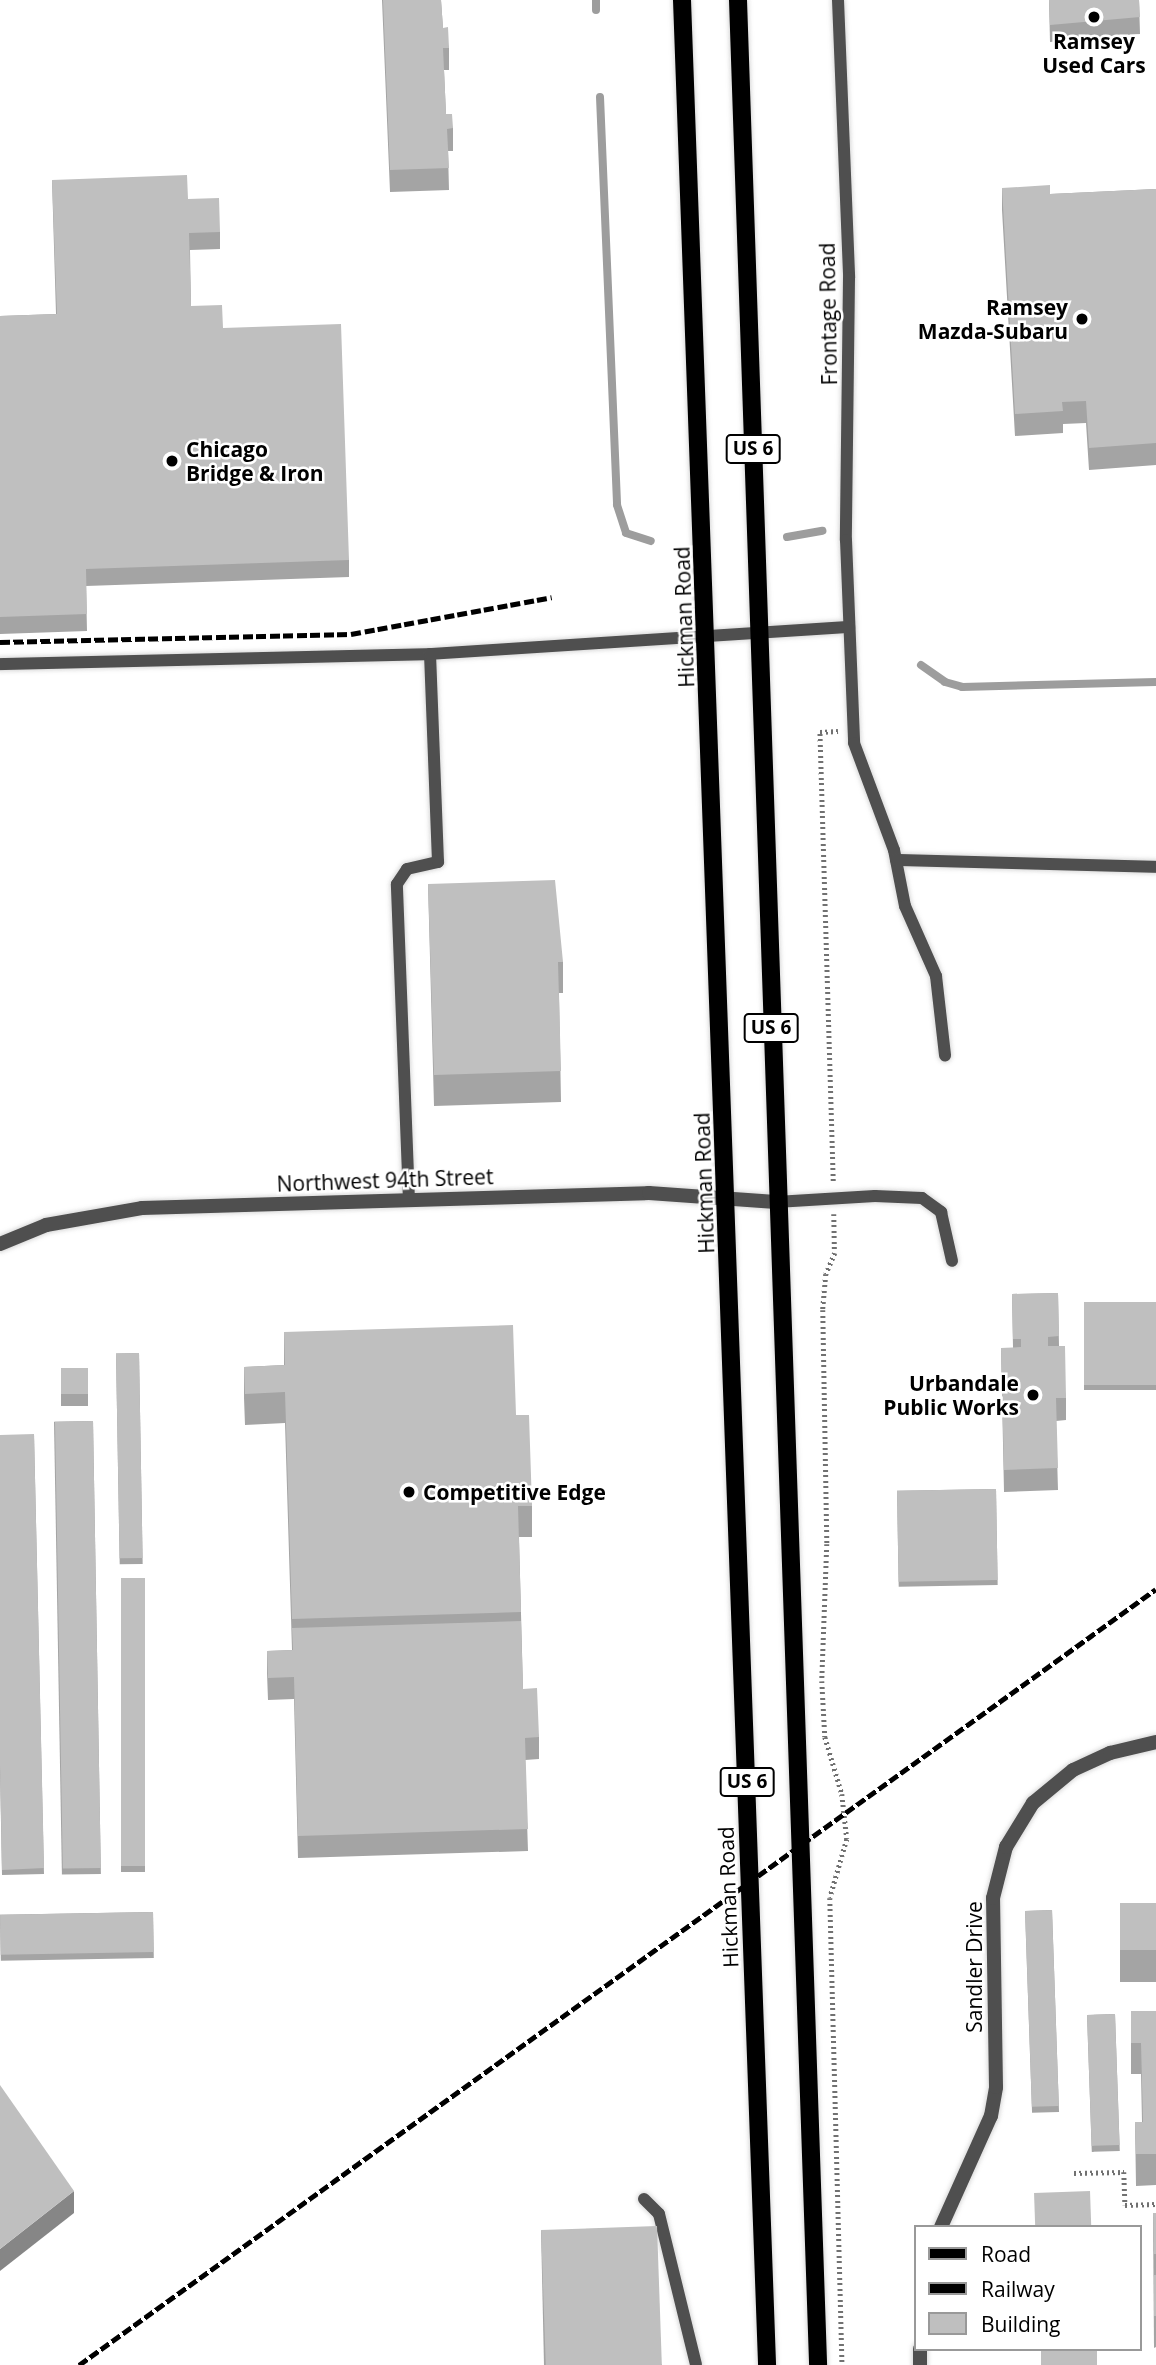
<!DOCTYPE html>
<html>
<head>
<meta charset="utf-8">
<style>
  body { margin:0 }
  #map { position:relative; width:1156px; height:2365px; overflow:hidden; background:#fff; font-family:"Open Sans",sans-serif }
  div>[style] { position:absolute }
  .stream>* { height:8px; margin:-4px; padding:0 4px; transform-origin:4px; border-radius:4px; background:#9d9d9d }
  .path>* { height:4.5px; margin-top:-2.25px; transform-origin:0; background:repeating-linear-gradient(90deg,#717171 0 2px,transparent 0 5.5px) }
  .roads { filter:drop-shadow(0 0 2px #dbdbdb) drop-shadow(0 0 2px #dbdbdb) }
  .service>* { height:12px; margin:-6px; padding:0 6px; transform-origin:6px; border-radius:6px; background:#4f4f4f }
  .minor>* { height:14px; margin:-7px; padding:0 7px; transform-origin:7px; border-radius:7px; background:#4f4f4f }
  .primary>* { height:18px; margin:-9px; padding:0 9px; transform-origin:9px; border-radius:9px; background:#000 }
  .rail>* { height:5px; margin-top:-2.5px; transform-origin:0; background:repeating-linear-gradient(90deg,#000 0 10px,transparent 0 13.5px) }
  .wall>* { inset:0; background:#a4a4a4; transform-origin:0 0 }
  .shaded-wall>* { inset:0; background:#868686 }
  .building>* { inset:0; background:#bfbfbf; transform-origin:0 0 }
  .dots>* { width:19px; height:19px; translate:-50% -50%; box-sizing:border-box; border:4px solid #fff; border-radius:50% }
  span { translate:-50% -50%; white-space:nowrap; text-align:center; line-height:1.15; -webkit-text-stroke:5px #fff; paint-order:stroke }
  .shield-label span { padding:2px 5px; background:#fff; border:2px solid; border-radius:5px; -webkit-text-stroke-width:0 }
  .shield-label { font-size:19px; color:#000; font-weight:700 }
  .poi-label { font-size:21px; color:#000; font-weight:700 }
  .right { translate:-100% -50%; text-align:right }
  .left { translate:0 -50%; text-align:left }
  .street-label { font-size:21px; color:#000 }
  .legend { position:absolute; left:914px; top:2225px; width:228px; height:126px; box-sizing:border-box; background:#fff; border:2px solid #999; margin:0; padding:9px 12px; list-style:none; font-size:21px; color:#000 }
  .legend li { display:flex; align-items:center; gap:14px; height:35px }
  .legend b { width:35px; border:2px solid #999 }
</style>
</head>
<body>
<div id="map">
  <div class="stream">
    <i style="left:596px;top:0;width:10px;rotate:90deg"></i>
    <i style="left:600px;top:97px;width:408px;rotate:87.6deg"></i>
    <i style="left:617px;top:505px;width:29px;rotate:72deg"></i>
    <i style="left:626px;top:533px;width:26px;rotate:18deg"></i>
    <i style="left:787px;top:537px;width:36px;rotate:-10deg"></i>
    <i style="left:921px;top:665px;width:29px;rotate:35deg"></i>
    <i style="left:945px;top:682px;width:18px;rotate:16deg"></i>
    <i style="left:962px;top:687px;width:194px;rotate:-1.5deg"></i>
  </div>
  <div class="path">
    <i style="left:833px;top:1181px;width:449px;rotate:-91.7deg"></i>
    <i style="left:820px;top:732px;width:18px;rotate:-3deg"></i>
    <i style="left:834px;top:1214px;width:39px;rotate:89deg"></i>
    <i style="left:835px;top:1253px;width:23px;rotate:113deg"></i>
    <i style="left:826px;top:1274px;width:36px;rotate:95deg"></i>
    <i style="left:823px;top:1310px;width:234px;rotate:89deg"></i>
    <i style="left:827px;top:1544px;width:137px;rotate:92.1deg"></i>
    <i style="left:822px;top:1681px;width:56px;rotate:86.9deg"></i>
    <i style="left:825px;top:1737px;width:59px;rotate:73.4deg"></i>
    <i style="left:842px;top:1794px;width:45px;rotate:83.7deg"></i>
    <i style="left:847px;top:1839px;width:61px;rotate:106.1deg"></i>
    <i style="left:830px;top:1898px;width:467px;rotate:88.5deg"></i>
    <i style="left:1074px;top:2173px;width:50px;rotate:-1.1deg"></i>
    <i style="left:1124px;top:2172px;width:33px;rotate:88deg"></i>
    <i style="left:1125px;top:2205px;width:31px;rotate:-2deg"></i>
  </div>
  <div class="roads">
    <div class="service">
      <i style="left:838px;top:0;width:278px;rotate:87.7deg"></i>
      <i style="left:849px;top:278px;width:262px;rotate:90.7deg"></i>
      <i style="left:846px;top:540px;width:203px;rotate:87.7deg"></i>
      <i style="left:854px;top:743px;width:114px;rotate:69.5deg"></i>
      <i style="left:894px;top:850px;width:57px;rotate:78.9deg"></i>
      <i style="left:905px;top:906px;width:77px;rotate:66.1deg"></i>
      <i style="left:936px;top:976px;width:80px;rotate:83.5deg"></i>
      <i style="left:0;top:664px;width:430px;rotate:-1.3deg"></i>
      <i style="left:896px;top:860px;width:260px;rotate:1.5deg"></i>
      <i style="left:409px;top:1201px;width:317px;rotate:-92.2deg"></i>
      <i style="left:397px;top:884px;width:18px;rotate:-56deg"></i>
      <i style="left:407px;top:869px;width:32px;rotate:-13deg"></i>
      <i style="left:438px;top:862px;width:208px;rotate:-92.2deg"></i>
      <i style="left:430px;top:654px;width:420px;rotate:-3.7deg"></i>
      <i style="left:776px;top:1202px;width:99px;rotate:-3.5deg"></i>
      <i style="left:875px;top:1196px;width:47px;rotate:2.4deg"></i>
      <i style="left:922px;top:1198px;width:24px;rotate:36deg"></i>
      <i style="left:941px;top:1212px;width:50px;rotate:77.3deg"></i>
      <i style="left:644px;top:2199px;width:21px;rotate:45deg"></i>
      <i style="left:659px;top:2214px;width:155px;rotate:76.2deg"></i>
    </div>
    <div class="minor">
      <i style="left:0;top:1244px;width:50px;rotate:-22.4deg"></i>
      <i style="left:46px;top:1225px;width:97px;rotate:-10deg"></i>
      <i style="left:142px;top:1208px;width:507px;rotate:-1.69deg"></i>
      <i style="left:649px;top:1193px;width:127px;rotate:4.1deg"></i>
      <i style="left:941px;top:2227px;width:122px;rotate:-65.8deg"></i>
      <i style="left:991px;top:2116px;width:29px;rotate:-80deg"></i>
      <i style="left:996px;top:2087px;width:189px;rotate:-90.9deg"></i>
      <i style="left:993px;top:1898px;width:53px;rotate:-75.7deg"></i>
      <i style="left:1006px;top:1847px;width:52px;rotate:-58.5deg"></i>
      <i style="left:1033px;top:1803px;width:52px;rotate:-39.5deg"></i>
      <i style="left:1073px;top:1770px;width:41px;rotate:-24.7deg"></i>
      <i style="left:1110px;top:1753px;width:47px;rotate:-13.4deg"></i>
      <i style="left:920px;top:2365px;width:16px;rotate:-90deg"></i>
    </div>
    <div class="primary">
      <i style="left:682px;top:0;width:2367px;rotate:87.94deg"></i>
      <i style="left:738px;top:0;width:2366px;rotate:88.06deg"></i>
    </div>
  </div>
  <div class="rail">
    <i style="left:0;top:642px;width:351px;rotate:-1.3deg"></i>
    <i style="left:351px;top:634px;width:204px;rotate:-10.4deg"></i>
    <i style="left:79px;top:2365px;width:1327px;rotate:-35.77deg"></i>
  </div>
  <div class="wall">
    <i style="clip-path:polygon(382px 0,441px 0,443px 28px,449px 48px,449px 70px,444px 70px,446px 114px,453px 128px,453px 151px,448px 151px,449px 190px,390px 192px)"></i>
    <i style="clip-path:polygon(1049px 0,1139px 0,1140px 34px,1050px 42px)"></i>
    <i style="clip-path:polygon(52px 180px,188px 199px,220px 232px,220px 249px,190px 250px,191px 306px,223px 328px,349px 560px,349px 577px,86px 586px,87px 631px,0 634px,0 316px,56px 314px)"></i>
    <i style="clip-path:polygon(1002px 188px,1050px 194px,1156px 189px,1156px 465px,1089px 470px,1086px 423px,1063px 424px,1063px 433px,1015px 436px,1002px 210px)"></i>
    <i style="clip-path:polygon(428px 884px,563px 962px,563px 993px,559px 993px,561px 1102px,434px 1106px)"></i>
    <i style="clip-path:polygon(1058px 1293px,1059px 1346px,1066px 1398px,1066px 1420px,1056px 1421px,1058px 1490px,1004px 1492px,1001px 1348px,1013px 1348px,1012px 1294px)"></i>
    <i style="left:1156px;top:1302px;width:88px;height:72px;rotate:90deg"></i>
    <i style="clip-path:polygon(284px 1332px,516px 1415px,532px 1506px,532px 1537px,519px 1537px,523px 1689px,539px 1737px,539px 1759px,525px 1760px,528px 1851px,298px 1858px,294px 1699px,268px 1700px,267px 1673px,267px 1651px,292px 1650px,285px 1423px,245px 1425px,244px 1398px,244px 1367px,284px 1365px)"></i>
    <i style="left:139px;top:1353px;width:211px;height:23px;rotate:89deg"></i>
    <i style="left:61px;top:1368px;width:27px;height:38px"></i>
    <i style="left:93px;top:1421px;width:453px;height:39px;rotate:89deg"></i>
    <i style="clip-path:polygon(34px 1434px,44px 1874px,2px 1875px,0 1771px)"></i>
    <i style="left:996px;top:1489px;width:96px;height:99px;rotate:89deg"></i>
    <i style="left:121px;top:1578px;width:24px;height:294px"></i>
    <i style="left:1156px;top:1903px;width:79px;height:36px;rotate:90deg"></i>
    <i style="left:1052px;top:1910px;width:202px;height:27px;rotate:88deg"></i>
    <i style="left:153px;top:1912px;width:46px;height:153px;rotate:89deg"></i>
    <i style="clip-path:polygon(1131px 2011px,1156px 2011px,1156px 2185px,1136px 2186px,1135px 2122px,1142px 2122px,1141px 2074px,1131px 2074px)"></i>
    <i style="left:1115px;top:2014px;width:137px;height:28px;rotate:88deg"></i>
    <i style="clip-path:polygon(1153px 2213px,1156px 2213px,1156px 2347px,1154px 2348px)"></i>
    <i style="clip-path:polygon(541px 2230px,662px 2365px,544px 2365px)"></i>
  </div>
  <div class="shaded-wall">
    <i style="clip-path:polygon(74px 2191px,74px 2213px,0 2271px,0 2249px)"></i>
  </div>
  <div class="building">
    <i style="clip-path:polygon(383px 0,441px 0,443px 28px,448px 27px,449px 48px,443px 48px,446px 114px,452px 114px,453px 128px,447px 129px,449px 168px,390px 170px)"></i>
    <i style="clip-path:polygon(1049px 0,1139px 0,1140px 17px,1050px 25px)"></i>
    <i style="clip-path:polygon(187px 175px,188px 199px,219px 198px,220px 232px,189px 233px,191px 306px,222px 305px,223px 328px,341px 324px,349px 560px,86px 569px,87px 614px,0 617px,0 316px,57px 314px,52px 180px)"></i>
    <i style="clip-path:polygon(1050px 185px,1050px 194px,1156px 189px,1156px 443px,1089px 448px,1086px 401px,1062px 402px,1063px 411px,1015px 414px,1002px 188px)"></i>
    <i style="clip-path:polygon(555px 880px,563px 962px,558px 962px,561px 1071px,434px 1075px,428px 884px)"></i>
    <i style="clip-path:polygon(1058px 1293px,1059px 1336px,1048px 1337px,1048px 1346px,1065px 1346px,1066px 1398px,1056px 1398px,1058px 1468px,1004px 1470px,1001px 1348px,1021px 1347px,1021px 1339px,1013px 1339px,1012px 1294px)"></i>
    <i style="left:1156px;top:1302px;width:83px;height:72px;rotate:90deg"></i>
    <i style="clip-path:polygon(513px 1325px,516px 1415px,529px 1415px,532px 1506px,518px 1506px,521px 1612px,292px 1619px,285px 1392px,245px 1394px,244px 1367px,285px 1365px,284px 1332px)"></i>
    <i style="left:139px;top:1353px;width:205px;height:23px;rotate:89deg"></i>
    <i style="left:61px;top:1368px;width:27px;height:26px"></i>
    <i style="left:93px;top:1421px;width:447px;height:38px;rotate:89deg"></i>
    <i style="clip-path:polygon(34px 1434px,44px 1868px,2px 1870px,0 1765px,0 1435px)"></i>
    <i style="left:996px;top:1489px;width:91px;height:99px;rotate:89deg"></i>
    <i style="left:121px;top:1578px;width:24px;height:288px"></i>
    <i style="clip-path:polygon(521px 1621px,523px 1689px,537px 1688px,539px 1737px,525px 1738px,528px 1829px,298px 1836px,294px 1677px,268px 1678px,267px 1651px,293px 1650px,292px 1628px)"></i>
    <i style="left:1156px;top:1903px;width:47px;height:36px;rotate:90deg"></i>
    <i style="left:1052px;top:1910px;width:196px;height:27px;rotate:88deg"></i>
    <i style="left:153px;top:1912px;width:40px;height:153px;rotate:89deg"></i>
    <i style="clip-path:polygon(1131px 2011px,1156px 2011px,1156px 2154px,1136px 2154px,1135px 2122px,1143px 2122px,1141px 2043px,1131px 2043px)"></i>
    <i style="left:1115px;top:2014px;width:131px;height:28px;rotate:88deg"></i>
    <i style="clip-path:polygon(0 2085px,74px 2191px,0 2249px)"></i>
    <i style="left:1090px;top:2191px;width:36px;height:56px;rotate:88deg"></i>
    <i style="clip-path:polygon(1153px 2213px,1156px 2213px,1156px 2254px,1154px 2254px)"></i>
    <i style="left:657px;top:2226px;width:139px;height:116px;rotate:88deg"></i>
    <i style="left:1154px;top:2275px;width:2px;height:41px"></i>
    <i style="left:1041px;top:2349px;width:56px;height:16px"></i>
  </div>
  <div class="dots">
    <i style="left:1094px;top:17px;background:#000"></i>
    <i style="left:1082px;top:319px;background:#000"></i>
    <i style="left:172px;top:461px;background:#000"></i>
    <i style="left:1033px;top:1395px;background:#000"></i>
    <i style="left:409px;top:1492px;background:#000"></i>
  </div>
  <div class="shield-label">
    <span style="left:753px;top:449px">US 6</span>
    <span style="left:771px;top:1028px">US 6</span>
    <span style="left:747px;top:1782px">US 6</span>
  </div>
  <div class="poi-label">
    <span style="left:1094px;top:53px">Ramsey<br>Used Cars</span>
    <span class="right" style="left:1068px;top:319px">Ramsey<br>Mazda-Subaru</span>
    <span class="left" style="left:186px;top:461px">Chicago<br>Bridge &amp; Iron</span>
    <span class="right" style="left:1019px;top:1395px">Urbandale<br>Public Works</span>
    <span class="left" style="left:423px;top:1492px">Competitive Edge</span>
  </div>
  <div class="street-label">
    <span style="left:828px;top:314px;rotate:-91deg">Frontage Road</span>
    <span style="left:684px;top:617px;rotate:-92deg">Hickman Road</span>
    <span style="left:385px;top:1180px;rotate:-2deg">Northwest 94th Street</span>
    <span style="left:704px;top:1183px;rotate:-92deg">Hickman Road</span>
    <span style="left:728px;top:1897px;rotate:-92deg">Hickman Road</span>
    <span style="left:974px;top:1967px;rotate:-90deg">Sandler Drive</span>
  </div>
  <ul class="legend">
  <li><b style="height:9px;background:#000"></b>Road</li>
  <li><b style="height:9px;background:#000"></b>Railway</li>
  <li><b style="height:19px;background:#bfbfbf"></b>Building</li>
  </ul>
</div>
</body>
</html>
